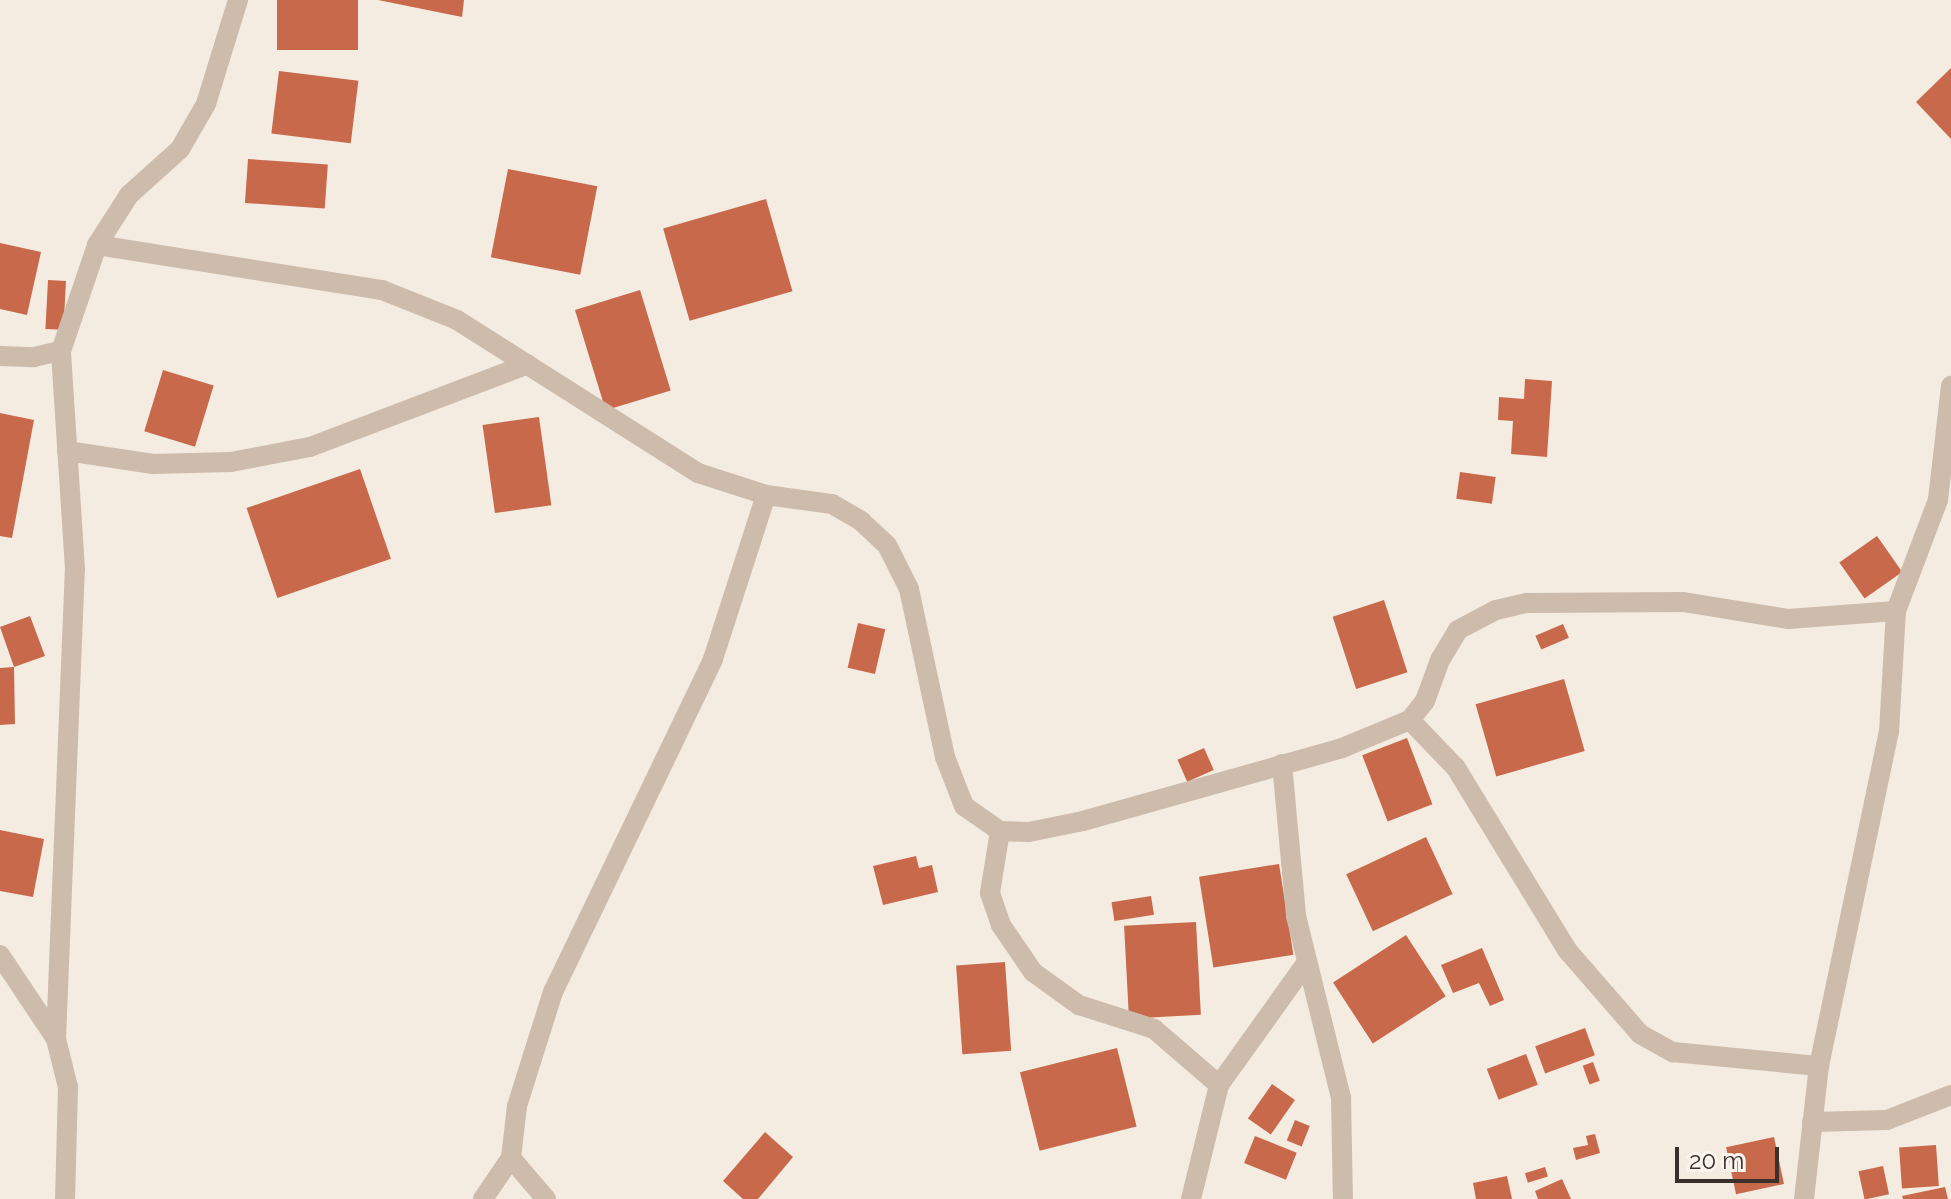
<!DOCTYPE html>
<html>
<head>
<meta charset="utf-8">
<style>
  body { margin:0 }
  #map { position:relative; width:1951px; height:1199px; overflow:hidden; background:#f4ebe1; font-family:Raleway,sans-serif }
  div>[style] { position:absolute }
  .building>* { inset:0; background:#c8694b; transform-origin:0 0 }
  .minor>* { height:20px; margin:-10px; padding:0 10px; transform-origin:10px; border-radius:10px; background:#cdbbac }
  span { translate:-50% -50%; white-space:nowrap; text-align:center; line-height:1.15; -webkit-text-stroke:6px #fbf5ee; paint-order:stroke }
  .scale { position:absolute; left:1675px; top:1147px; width:104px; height:36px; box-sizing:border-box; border:4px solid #3b302b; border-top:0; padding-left:10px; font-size:24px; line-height:28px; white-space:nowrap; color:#3b302b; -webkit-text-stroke:6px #fbf5ee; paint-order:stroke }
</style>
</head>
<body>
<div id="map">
  <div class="building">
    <i style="left:277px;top:0;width:81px;height:50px"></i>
    <i style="clip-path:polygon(378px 0,464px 0,462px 17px)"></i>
    <i style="clip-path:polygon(1951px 68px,1951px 139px,1916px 102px)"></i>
    <i style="left:279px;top:71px;width:80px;height:63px;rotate:7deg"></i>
    <i style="left:248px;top:159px;width:80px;height:44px;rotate:4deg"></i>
    <i style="left:508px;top:169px;width:91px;height:90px;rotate:11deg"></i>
    <i style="left:766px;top:199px;width:96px;height:107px;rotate:74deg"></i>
    <i style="clip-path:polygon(0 243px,41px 252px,27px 315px,0 309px)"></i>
    <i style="left:48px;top:280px;width:18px;height:49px;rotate:3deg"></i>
    <i style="left:640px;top:290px;width:105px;height:68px;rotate:73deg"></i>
    <i style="left:163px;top:370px;width:53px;height:64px;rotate:17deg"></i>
    <i style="clip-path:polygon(1525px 379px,1552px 381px,1547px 457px,1511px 454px,1513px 421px,1498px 420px,1499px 397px,1524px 399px)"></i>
    <i style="clip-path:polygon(0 413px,34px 420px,12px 538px,0 536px)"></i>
    <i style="left:539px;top:417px;width:89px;height:57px;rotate:82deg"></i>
    <i style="left:360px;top:469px;width:95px;height:120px;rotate:71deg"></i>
    <i style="left:1460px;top:472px;width:36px;height:27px;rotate:8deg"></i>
    <i style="left:1877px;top:536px;width:44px;height:46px;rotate:55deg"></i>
    <i style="left:1384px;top:600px;width:76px;height:54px;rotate:72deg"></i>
    <i style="clip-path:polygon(30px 616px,45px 656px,14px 667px,15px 724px,0 725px,0 668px,14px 667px,0 627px)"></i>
    <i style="left:858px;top:623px;width:28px;height:46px;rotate:13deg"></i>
    <i style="left:1563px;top:624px;width:15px;height:30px;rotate:67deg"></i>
    <i style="left:1564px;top:679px;width:75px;height:92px;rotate:74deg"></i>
    <i style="left:1407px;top:738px;width:71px;height:48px;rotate:69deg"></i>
    <i style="left:1204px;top:748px;width:24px;height:29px;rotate:66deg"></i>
    <i style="clip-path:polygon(0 830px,44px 839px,33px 897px,0 891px)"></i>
    <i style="left:1426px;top:837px;width:63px;height:88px;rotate:65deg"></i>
    <i style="clip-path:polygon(916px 856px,919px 868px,932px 865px,938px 892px,883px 905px,873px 866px)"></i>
    <i style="left:1279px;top:864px;width:92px;height:81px;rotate:81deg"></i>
    <i style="left:1151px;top:896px;width:19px;height:40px;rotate:81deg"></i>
    <i style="left:1196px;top:922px;width:93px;height:72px;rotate:87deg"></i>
    <i style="left:1406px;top:935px;width:73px;height:87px;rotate:57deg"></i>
    <i style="clip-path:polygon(1482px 948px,1504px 1000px,1490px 1006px,1479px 983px,1453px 993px,1441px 965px)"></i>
    <i style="left:1005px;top:962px;width:89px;height:49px;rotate:86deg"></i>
    <i style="left:1585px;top:1028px;width:29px;height:53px;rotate:70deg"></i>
    <i style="left:1117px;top:1048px;width:81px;height:100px;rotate:76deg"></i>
    <i style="left:1526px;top:1054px;width:33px;height:42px;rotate:69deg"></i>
    <i style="left:1593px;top:1062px;width:20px;height:11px;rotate:70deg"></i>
    <i style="left:1272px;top:1084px;width:28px;height:42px;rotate:35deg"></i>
    <i style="left:1295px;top:1120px;width:16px;height:22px;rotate:22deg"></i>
    <i style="clip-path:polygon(765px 1132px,793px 1157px,758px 1199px,743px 1199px,723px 1181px)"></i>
    <i style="clip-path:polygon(1595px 1134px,1600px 1153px,1576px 1160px,1573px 1148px,1588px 1145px,1586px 1136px)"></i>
    <i style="left:1255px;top:1136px;width:45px;height:29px;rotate:22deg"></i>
    <i style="left:1774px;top:1137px;width:48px;height:49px;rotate:78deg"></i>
    <i style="left:1936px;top:1145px;width:41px;height:37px;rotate:86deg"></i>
    <i style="left:1883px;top:1166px;width:29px;height:25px;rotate:78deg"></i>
    <i style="left:1545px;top:1167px;width:10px;height:21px;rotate:73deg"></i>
    <i style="clip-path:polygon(1507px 1176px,1512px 1199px,1476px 1199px,1473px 1183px)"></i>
    <i style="clip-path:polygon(1562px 1179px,1571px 1199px,1538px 1199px,1535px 1191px)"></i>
    <i style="clip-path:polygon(1945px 1187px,1948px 1199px,1903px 1199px,1902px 1196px)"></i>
  </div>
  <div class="minor">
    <i style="left:97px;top:245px;width:289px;rotate:9deg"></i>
    <i style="left:382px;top:290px;width:81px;rotate:21.8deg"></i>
    <i style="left:457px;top:320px;width:285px;rotate:32.4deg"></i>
    <i style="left:698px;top:473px;width:71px;rotate:17.9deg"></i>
    <i style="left:766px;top:495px;width:67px;rotate:7.8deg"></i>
    <i style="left:832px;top:504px;width:34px;rotate:30deg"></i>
    <i style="left:861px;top:521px;width:35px;rotate:43deg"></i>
    <i style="left:887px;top:545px;width:49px;rotate:63.4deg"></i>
    <i style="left:909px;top:589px;width:172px;rotate:77.9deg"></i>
    <i style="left:945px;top:757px;width:53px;rotate:68.8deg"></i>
    <i style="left:964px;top:806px;width:44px;rotate:34.8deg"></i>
    <i style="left:1000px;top:831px;width:29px;rotate:2deg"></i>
    <i style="left:1029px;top:832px;width:55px;rotate:-11.5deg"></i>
    <i style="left:1083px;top:821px;width:269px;rotate:-15.7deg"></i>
    <i style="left:1342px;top:748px;width:74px;rotate:-22.4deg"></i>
    <i style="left:1410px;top:720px;width:24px;rotate:-52deg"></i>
    <i style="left:1425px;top:701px;width:44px;rotate:-69.9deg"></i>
    <i style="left:1440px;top:660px;width:35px;rotate:-59deg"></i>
    <i style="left:1458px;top:630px;width:43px;rotate:-27.8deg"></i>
    <i style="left:1496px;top:610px;width:32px;rotate:-13deg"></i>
    <i style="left:1527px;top:603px;width:156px;rotate:-0.4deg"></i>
    <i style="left:1683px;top:602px;width:106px;rotate:9.2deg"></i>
    <i style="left:1788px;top:619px;width:108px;rotate:-4.2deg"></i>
    <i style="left:0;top:356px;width:34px;rotate:2deg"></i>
    <i style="left:34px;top:357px;width:28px;rotate:-13deg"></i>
    <i style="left:67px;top:451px;width:87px;rotate:8.6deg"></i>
    <i style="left:153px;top:464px;width:78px;rotate:-1.5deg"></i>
    <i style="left:231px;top:462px;width:80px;rotate:-10.8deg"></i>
    <i style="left:310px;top:447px;width:233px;rotate:-20.8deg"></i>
    <i style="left:1410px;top:720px;width:66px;rotate:46.2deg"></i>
    <i style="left:1456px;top:768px;width:213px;rotate:58.6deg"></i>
    <i style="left:1567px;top:950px;width:111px;rotate:49deg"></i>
    <i style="left:1640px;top:1034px;width:38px;rotate:29deg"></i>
    <i style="left:1673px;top:1052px;width:147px;rotate:5.5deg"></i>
    <i style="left:1282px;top:764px;width:153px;rotate:84.7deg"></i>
    <i style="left:1296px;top:916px;width:187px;rotate:76.1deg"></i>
    <i style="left:1341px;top:1098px;width:101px;rotate:88.9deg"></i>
    <i style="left:1000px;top:831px;width:63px;rotate:99.2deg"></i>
    <i style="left:990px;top:893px;width:34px;rotate:71deg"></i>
    <i style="left:1001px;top:925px;width:57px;rotate:55.8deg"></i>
    <i style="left:1033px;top:972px;width:57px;rotate:35.7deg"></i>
    <i style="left:1079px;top:1005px;width:79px;rotate:17.7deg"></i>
    <i style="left:1154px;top:1029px;width:86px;rotate:40.7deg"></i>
    <i style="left:0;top:955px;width:101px;rotate:56.3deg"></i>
    <i style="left:56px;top:1039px;width:49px;rotate:76deg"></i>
    <i style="left:68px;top:1087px;width:112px;rotate:91.5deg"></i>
    <i style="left:56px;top:1039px;width:470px;rotate:-87.7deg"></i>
    <i style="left:75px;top:569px;width:218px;rotate:-93.7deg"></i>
    <i style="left:61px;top:351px;width:112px;rotate:-71.2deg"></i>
    <i style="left:97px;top:245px;width:59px;rotate:-57.4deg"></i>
    <i style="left:129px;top:195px;width:69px;rotate:-42deg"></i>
    <i style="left:180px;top:149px;width:52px;rotate:-60deg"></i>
    <i style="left:206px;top:104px;width:109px;rotate:-72.9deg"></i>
    <i style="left:1812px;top:1122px;width:75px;rotate:-1.5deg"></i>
    <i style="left:1887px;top:1120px;width:69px;rotate:-21.3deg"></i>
    <i style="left:483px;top:1199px;width:50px;rotate:-55.7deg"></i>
    <i style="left:546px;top:1199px;width:54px;rotate:-130.5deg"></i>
    <i style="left:511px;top:1158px;width:52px;rotate:-83.4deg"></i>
    <i style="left:517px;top:1106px;width:120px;rotate:-72.5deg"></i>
    <i style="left:553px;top:992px;width:369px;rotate:-64.3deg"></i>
    <i style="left:713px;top:659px;width:172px;rotate:-72.1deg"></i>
    <i style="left:1191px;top:1199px;width:117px;rotate:-76.2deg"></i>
    <i style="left:1219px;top:1085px;width:148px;rotate:-54.4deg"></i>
    <i style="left:1804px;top:1199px;width:134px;rotate:-83.6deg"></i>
    <i style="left:1819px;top:1066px;width:341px;rotate:-78.2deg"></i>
    <i style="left:1889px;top:732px;width:121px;rotate:-86.7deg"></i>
    <i style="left:1896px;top:611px;width:119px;rotate:-69.3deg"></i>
    <i style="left:1938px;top:500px;width:115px;rotate:-83.5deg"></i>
  </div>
  <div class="scale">20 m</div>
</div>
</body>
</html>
